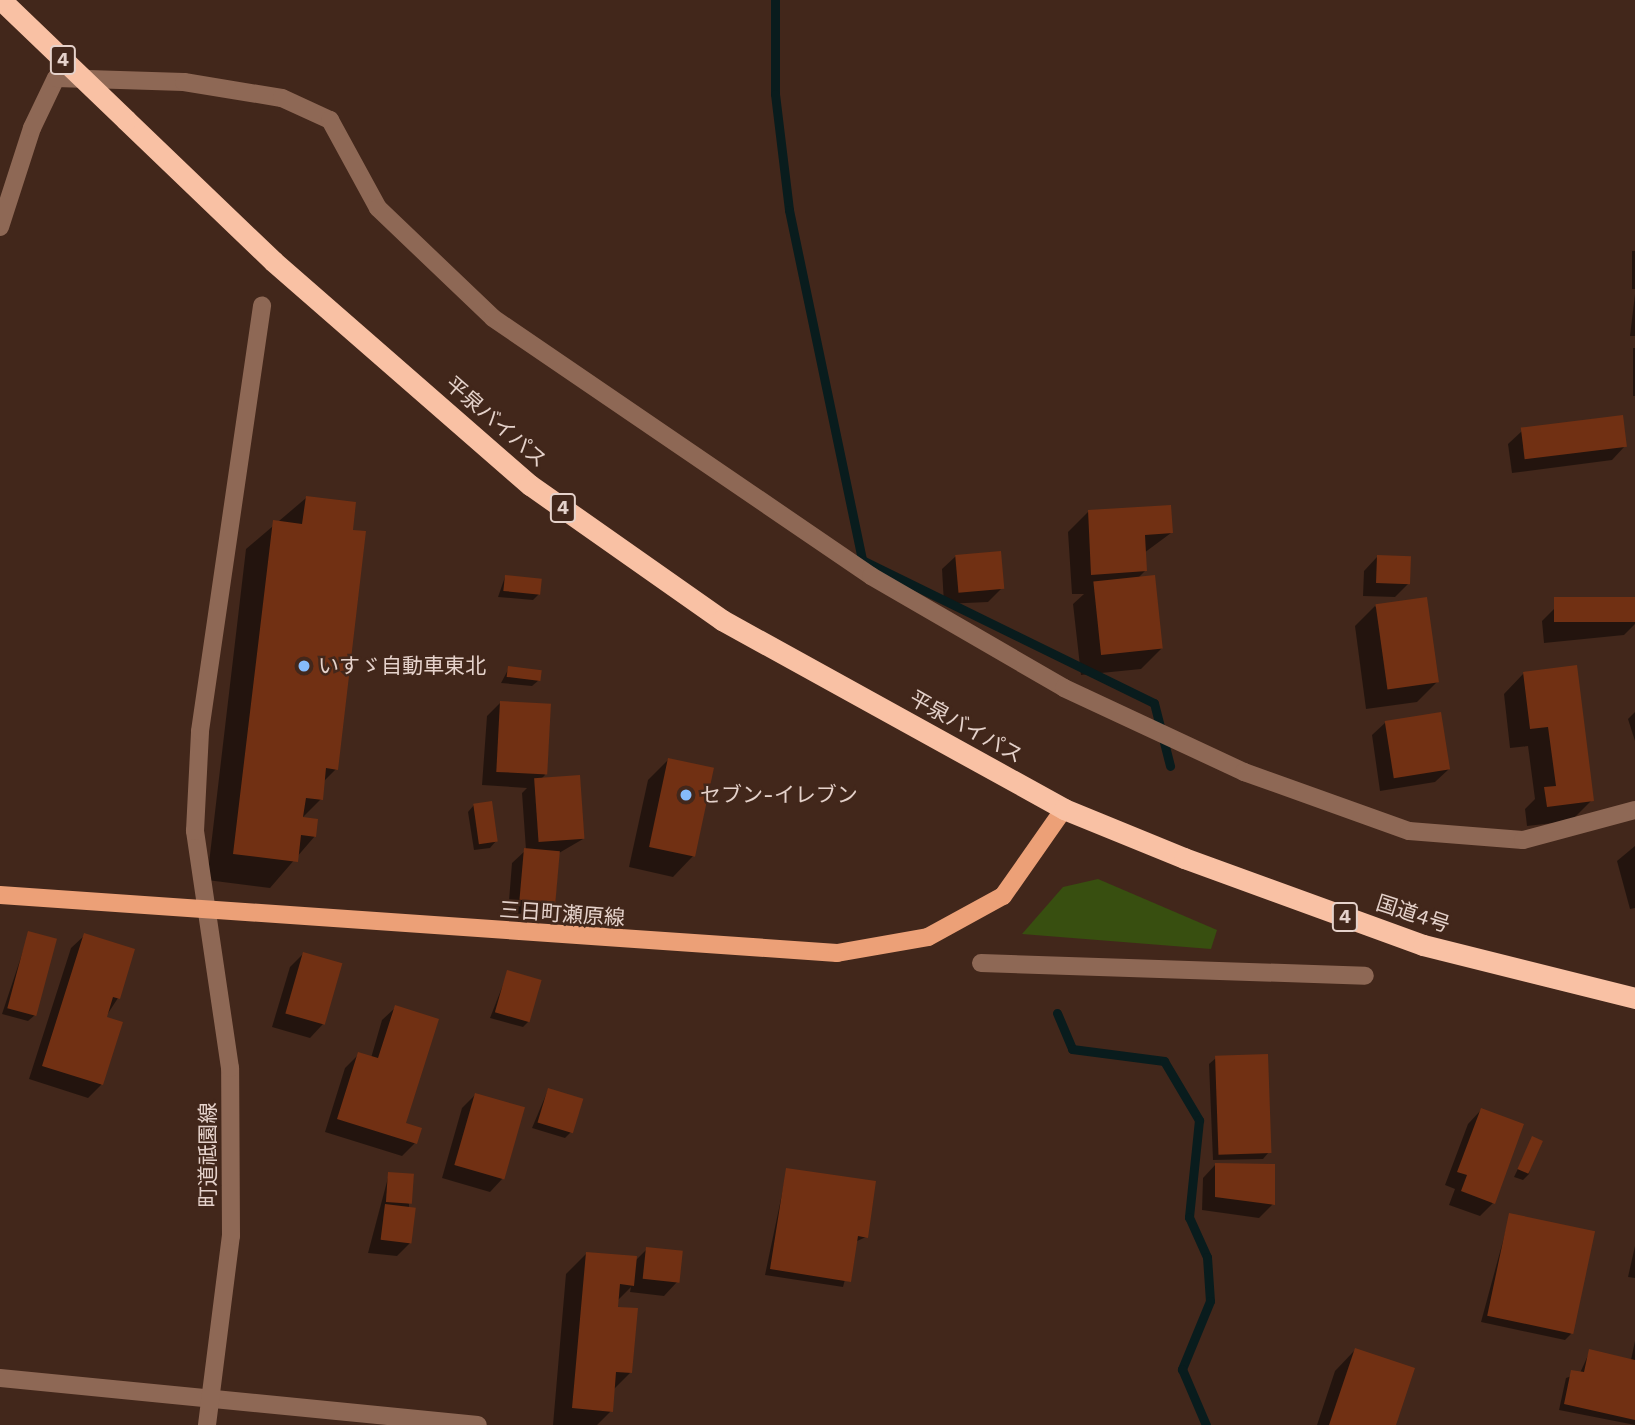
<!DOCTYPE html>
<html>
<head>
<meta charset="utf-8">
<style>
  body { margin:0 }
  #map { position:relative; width:1635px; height:1425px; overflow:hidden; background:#42271b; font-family:"Work Sans","Noto Sans JP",sans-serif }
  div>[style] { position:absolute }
  .green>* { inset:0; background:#384f10 }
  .shadow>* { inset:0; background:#0007; transform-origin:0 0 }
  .stream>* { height:9px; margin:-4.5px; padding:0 4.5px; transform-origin:4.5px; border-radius:4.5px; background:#091c1d }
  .building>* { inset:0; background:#713013; transform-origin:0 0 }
  .minor>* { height:18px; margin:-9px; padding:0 9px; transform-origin:9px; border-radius:9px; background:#8e6855 }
  .major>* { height:18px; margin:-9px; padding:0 9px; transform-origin:9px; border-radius:9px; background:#eca077 }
  .highway>* { height:21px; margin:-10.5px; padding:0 10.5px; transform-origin:10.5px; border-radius:10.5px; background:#f9c1a4 }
  .highway-bridge>* { height:21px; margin:-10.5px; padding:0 10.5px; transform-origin:10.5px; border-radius:10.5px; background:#f9c1a4 }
  .dots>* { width:19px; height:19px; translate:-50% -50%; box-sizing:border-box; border:4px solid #42271b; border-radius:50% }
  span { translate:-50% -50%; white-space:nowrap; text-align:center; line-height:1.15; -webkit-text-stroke:5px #42271b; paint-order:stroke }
  .shield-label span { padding:2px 5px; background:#42271b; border:2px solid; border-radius:5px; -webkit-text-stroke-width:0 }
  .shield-label { font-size:19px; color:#e5d2cb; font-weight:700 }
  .street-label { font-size:21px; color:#e5d2cb }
  .poi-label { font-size:21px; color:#e5d2cb }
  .left { translate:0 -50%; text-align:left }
</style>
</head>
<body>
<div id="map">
  <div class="green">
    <i style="clip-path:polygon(1098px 879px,1217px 930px,1211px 949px,1022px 934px,1063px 887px)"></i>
  </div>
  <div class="shadow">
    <i style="left:1635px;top:251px;width:38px;height:3px;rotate:90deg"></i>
    <i style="clip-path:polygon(1635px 294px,1635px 336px,1630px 336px)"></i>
    <i style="left:1635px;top:348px;width:48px;height:2px;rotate:90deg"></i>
    <i style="clip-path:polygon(1522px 431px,1625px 446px,1612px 460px,1512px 473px,1508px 444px)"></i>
    <i style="clip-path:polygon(306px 498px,336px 769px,323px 782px,321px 799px,301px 819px,315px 836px,270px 888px,207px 880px,246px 549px)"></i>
    <i style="clip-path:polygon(1088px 512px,1171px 533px,1144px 553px,1145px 571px,1137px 579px,1162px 648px,1141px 669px,1081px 675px,1073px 604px,1084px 594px,1072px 594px,1068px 532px)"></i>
    <i style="clip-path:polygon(956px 556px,1002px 588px,988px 602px,944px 604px,942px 569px)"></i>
    <i style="clip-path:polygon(1377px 557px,1409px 583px,1395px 597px,1363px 596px,1364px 571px)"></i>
    <i style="clip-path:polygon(505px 577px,539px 594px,533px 600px,498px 597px)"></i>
    <i style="clip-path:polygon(1635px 599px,1635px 624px,1624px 635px,1544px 643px,1542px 621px,1555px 608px)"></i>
    <i style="clip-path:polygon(1375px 606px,1437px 682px,1417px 702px,1366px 709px,1355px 626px)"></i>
    <i style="clip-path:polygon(509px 668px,539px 680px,532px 686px,501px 683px)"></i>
    <i style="clip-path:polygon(1524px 673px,1592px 800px,1571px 821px,1527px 826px,1525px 809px,1535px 799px,1528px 746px,1510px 748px,1504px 694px)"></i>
    <i style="clip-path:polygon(500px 703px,545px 775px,540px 780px,583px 839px,559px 853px,555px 902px,541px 915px,508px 913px,512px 863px,526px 850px,522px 793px,527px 788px,482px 785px,487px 716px)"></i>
    <i style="clip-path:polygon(1635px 712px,1635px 741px,1628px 719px)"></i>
    <i style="clip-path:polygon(1386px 722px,1449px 769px,1435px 782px,1380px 791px,1372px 735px)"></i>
    <i style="clip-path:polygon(668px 760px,693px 856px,673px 877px,629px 867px,648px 780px)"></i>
    <i style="clip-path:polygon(474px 805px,496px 841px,490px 848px,474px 850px,468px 812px)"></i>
    <i style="clip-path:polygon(1635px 846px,1635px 908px,1630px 909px,1617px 861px)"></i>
    <i style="clip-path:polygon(29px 933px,35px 1015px,28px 1021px,2px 1014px)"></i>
    <i style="clip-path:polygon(85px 935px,118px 998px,105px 1018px,121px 1023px,101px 1085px,88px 1098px,29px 1079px,71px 948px)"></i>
    <i style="clip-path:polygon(303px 954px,323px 1024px,310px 1038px,272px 1027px,290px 967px)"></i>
    <i style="clip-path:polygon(508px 972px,529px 1021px,523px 1027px,490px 1018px)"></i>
    <i style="clip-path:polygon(396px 1007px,403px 1124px,415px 1143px,402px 1156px,325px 1132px,345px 1068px,359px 1054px,371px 1058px,382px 1020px)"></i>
    <i style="clip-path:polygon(1216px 1058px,1269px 1152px,1263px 1159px,1213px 1160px,1209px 1064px)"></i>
    <i style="clip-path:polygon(548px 1090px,571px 1132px,565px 1138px,532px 1128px)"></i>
    <i style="clip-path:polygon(475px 1095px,503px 1178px,490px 1192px,442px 1178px,462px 1108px)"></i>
    <i style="clip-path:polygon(1481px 1110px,1493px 1203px,1480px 1216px,1449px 1205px,1455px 1189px,1445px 1185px,1468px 1124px)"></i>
    <i style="clip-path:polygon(1533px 1138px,1529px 1174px,1523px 1180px,1514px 1177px)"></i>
    <i style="clip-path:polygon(1216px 1164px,1273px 1204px,1259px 1218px,1202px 1210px,1203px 1178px)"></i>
    <i style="clip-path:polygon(787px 1170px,866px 1237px,855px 1242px,843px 1287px,765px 1275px)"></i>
    <i style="clip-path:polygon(389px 1174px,409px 1204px,410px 1243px,397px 1256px,368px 1253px)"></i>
    <i style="clip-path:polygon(1510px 1215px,1571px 1334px,1565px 1340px,1481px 1322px)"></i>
    <i style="clip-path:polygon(1635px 1246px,1635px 1278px,1628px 1277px)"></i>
    <i style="clip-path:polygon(647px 1249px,677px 1282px,664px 1296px,630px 1292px,631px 1287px,617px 1301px,631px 1372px,613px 1390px,611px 1411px,597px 1425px,553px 1425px,566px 1274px,587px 1253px,635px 1261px)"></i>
    <i style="clip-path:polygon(1635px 1341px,1635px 1425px,1559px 1410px,1566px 1378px,1580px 1373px,1590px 1351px,1631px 1360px)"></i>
    <i style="clip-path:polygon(1355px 1350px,1394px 1425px,1317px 1425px,1335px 1371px)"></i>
  </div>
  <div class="stream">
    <i style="left:775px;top:0;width:94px;rotate:90deg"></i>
    <i style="left:775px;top:94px;width:117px;rotate:83.1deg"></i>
    <i style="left:789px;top:210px;width:358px;rotate:78.2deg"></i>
    <i style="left:862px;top:560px;width:325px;rotate:26.1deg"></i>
    <i style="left:1154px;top:703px;width:65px;rotate:75.7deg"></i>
    <i style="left:1057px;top:1013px;width:39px;rotate:67deg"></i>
    <i style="left:1072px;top:1049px;width:93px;rotate:7.4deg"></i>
    <i style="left:1164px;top:1061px;width:69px;rotate:59.3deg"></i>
    <i style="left:1199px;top:1120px;width:98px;rotate:95.9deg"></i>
    <i style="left:1189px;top:1217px;width:44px;rotate:65.8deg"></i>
    <i style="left:1207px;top:1257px;width:44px;rotate:86.1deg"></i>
    <i style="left:1210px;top:1301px;width:74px;rotate:112.4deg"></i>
    <i style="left:1182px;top:1369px;width:61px;rotate:66.8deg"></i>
  </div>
  <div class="building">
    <i style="left:1623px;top:415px;width:32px;height:103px;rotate:83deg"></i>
    <i style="clip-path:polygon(306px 496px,356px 502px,353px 530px,366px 531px,338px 770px,326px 768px,323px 800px,306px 798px,303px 817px,318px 819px,316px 837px,301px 835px,298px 862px,233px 854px,273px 520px,302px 524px)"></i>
    <i style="clip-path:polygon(1171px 505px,1173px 533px,1145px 535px,1147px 571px,1091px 575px,1088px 510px)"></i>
    <i style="left:1001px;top:551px;width:38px;height:46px;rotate:85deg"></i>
    <i style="left:1377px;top:555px;width:34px;height:28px;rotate:2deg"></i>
    <i style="left:505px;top:575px;width:37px;height:16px;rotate:6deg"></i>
    <i style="left:1155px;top:575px;width:74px;height:62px;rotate:84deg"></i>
    <i style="left:1427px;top:597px;width:86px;height:52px;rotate:82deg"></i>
    <i style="left:1635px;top:597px;width:25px;height:81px;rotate:90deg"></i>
    <i style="clip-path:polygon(1577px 665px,1594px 801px,1547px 807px,1544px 787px,1556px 786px,1548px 727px,1530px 729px,1523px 672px)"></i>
    <i style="left:508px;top:666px;width:34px;height:11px;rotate:7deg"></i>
    <i style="left:500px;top:701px;width:51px;height:71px;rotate:3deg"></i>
    <i style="left:1441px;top:712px;width:58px;height:57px;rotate:81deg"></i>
    <i style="left:668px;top:758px;width:47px;height:91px;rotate:12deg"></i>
    <i style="left:580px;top:775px;width:64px;height:46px;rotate:86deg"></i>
    <i style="left:492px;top:801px;width:41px;height:19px;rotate:82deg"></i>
    <i style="left:524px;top:848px;width:36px;height:52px;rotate:5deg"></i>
    <i style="left:28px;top:931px;width:30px;height:80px;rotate:15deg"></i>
    <i style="clip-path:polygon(84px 933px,135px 949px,120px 999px,113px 997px,107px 1017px,123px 1022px,103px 1085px,42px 1066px)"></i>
    <i style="left:303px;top:952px;width:41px;height:64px;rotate:16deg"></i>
    <i style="left:507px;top:970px;width:36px;height:44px;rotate:16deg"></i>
    <i style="clip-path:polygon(395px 1005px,439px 1019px,406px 1123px,422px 1128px,417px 1144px,337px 1119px,358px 1052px,378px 1058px)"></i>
    <i style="left:1268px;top:1054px;width:99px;height:53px;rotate:88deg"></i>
    <i style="left:548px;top:1088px;width:37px;height:36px;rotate:17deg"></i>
    <i style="left:475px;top:1093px;width:52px;height:75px;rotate:16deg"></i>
    <i style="clip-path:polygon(1481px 1108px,1524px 1124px,1495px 1204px,1461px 1191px,1467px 1175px,1457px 1172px)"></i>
    <i style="left:1532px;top:1136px;width:12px;height:36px;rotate:24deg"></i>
    <i style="clip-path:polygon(1215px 1163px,1275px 1164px,1275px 1205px,1215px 1197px)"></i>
    <i style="clip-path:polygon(786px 1168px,876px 1181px,868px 1238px,858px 1236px,851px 1282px,770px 1269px)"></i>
    <i style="left:388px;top:1172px;width:26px;height:30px;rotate:4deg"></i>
    <i style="left:385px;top:1204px;width:31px;height:36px;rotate:7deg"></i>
    <i style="left:1509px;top:1213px;width:88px;height:105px;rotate:12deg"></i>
    <i style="left:646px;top:1247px;width:37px;height:32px;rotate:6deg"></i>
    <i style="clip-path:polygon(586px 1252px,637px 1256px,634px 1286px,620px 1284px,618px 1307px,638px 1308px,632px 1373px,616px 1372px,613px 1412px,572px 1408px)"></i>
    <i style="clip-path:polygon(1355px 1348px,1415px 1368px,1396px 1425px,1329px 1425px)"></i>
    <i style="clip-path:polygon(1589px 1349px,1635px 1360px,1635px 1420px,1564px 1404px,1571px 1370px,1584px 1372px)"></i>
  </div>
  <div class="minor">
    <i style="left:0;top:227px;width:104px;rotate:-72.1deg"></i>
    <i style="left:32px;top:128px;width:55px;rotate:-64.4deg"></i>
    <i style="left:56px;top:78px;width:128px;rotate:1.8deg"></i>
    <i style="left:184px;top:82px;width:99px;rotate:9.3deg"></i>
    <i style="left:282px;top:98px;width:53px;rotate:24.6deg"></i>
    <i style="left:330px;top:120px;width:100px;rotate:61.4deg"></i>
    <i style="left:378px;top:208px;width:159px;rotate:43.7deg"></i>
    <i style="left:493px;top:318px;width:458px;rotate:34.3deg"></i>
    <i style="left:871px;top:576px;width:223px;rotate:30.1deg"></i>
    <i style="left:1064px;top:688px;width:199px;rotate:25deg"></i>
    <i style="left:1244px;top:772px;width:175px;rotate:19.7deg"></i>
    <i style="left:1409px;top:831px;width:114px;rotate:4.5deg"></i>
    <i style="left:1523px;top:840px;width:116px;rotate:-15deg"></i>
    <i style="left:981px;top:963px;width:384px;rotate:1.9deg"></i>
    <i style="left:0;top:1378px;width:480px;rotate:5.6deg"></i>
    <i style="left:207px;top:1425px;width:191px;rotate:-82.8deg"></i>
    <i style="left:231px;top:1236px;width:168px;rotate:-90.3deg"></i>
    <i style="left:230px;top:1068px;width:240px;rotate:-98.4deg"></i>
    <i style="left:195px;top:831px;width:100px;rotate:-87.1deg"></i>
    <i style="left:200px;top:731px;width:430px;rotate:-81.7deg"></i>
  </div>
  <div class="major">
    <i style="left:0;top:895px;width:839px;rotate:3.96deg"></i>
    <i style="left:837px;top:953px;width:92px;rotate:-10deg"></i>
    <i style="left:928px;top:937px;width:85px;rotate:-28.7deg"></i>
    <i style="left:1003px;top:896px;width:106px;rotate:-55deg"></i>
  </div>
  <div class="highway">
    <i style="left:126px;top:120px;width:204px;rotate:43.8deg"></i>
    <i style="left:273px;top:261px;width:341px;rotate:41.1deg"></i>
    <i style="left:530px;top:485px;width:235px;rotate:35.1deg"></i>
    <i style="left:722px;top:620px;width:391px;rotate:28.9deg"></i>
    <i style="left:1064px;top:809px;width:130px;rotate:22.2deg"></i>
    <i style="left:1184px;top:858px;width:254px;rotate:20deg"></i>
    <i style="left:1423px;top:945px;width:219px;rotate:14deg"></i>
  </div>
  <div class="highway-bridge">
    <i style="left:1px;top:0;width:173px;rotate:43.8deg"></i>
  </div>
  <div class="dots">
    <i style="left:304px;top:666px;background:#86bbfb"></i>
    <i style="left:686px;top:795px;background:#86bbfb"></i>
  </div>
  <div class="shield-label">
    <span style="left:63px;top:60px">4</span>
    <span style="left:563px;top:508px">4</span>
    <span style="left:1345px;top:917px">4</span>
  </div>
  <div class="street-label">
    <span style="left:496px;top:422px;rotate:41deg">平泉バイパス</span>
    <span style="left:966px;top:727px;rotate:29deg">平泉バイパス</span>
    <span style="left:562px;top:914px;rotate:4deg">三日町瀬原線</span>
    <span style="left:1413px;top:914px;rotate:18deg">国道4号</span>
    <span style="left:208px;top:1155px;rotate:-90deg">町道祗園線</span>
  </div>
  <div class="poi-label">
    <span class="left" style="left:318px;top:666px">いすゞ自動車東北</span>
    <span class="left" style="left:700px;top:795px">セブン-イレブン</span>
  </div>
</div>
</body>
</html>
